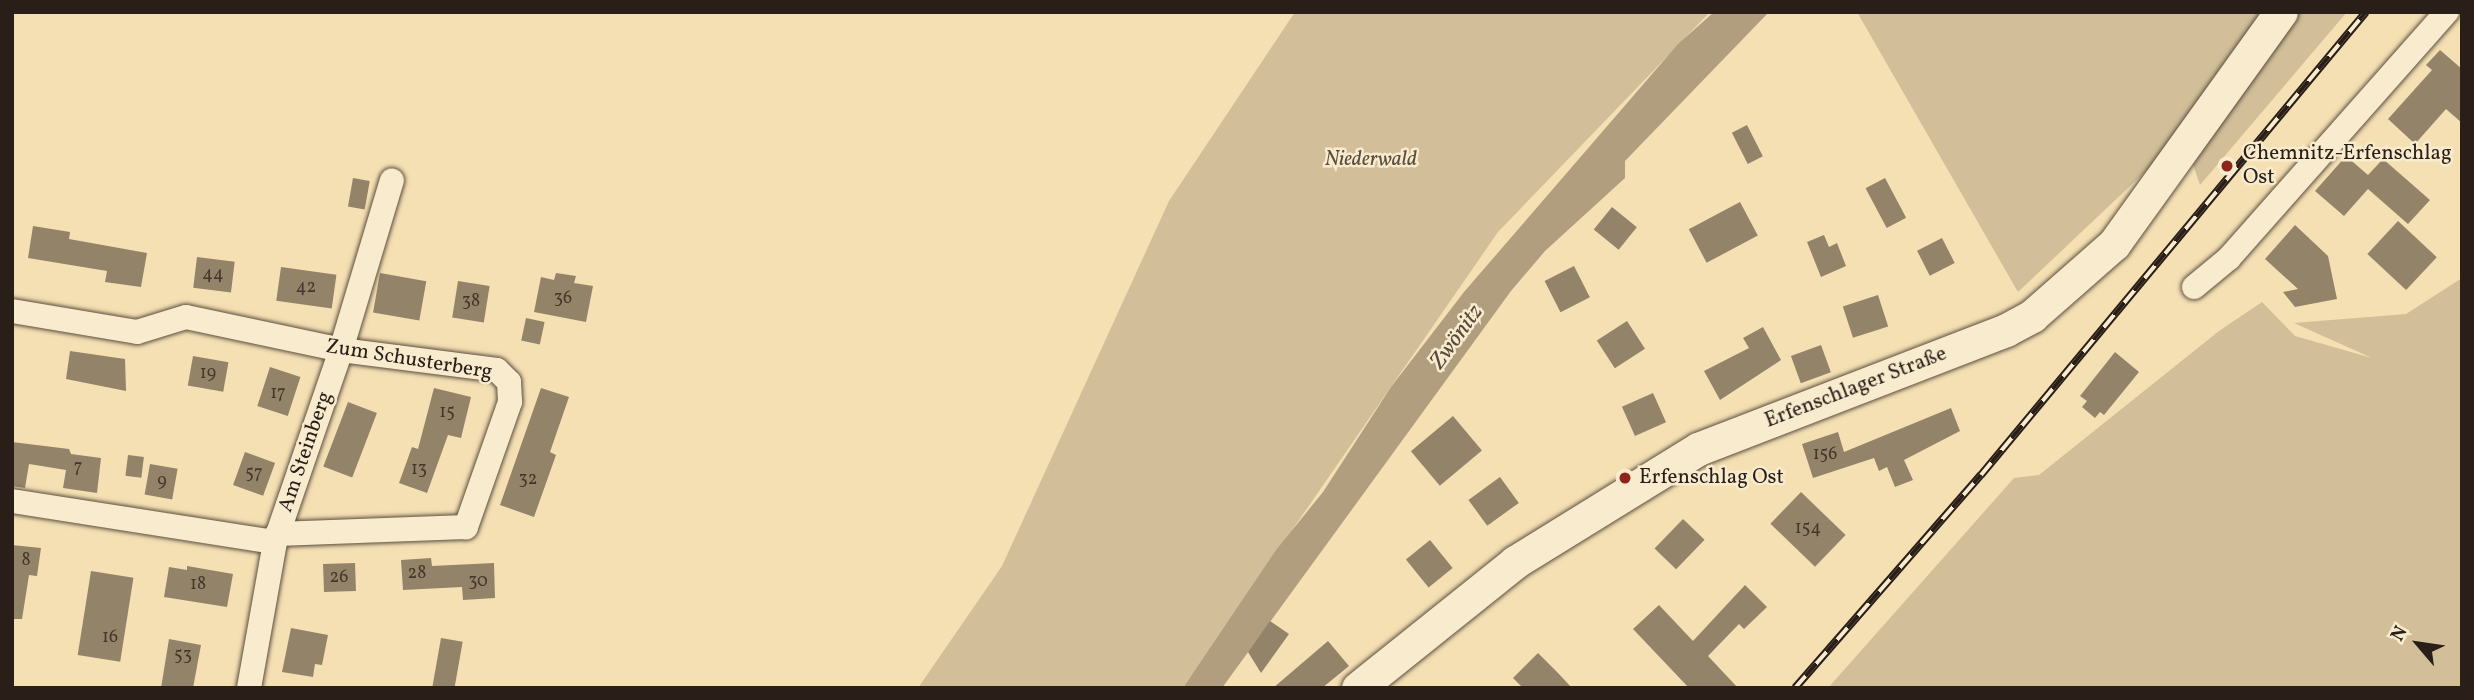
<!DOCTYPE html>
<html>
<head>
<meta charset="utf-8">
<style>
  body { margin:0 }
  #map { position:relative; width:2474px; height:700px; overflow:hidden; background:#f5e0b4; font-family:Vollkorn,serif }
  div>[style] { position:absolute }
  .green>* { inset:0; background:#d2bf99 }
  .water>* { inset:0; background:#b09e7f }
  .building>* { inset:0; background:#938369; transform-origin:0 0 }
  .roads { filter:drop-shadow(0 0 2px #5c4f3f) drop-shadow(0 0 2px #5c4f3f) }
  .street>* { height:24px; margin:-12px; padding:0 12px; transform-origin:12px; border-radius:12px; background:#f8ebce }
  .secondary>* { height:33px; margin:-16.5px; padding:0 16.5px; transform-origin:16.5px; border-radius:16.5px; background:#f8ebce }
  .rail>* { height:8px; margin-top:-4px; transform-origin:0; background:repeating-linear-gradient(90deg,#f8ebce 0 16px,#291f18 0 32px); box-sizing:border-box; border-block:2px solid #291f18 }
  .dots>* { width:19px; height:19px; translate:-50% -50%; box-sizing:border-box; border:4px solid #f8ebce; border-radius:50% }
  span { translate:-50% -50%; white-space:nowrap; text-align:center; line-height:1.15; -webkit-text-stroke:5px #f8ebce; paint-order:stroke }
  .number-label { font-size:18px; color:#44382c }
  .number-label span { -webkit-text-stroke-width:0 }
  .poi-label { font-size:21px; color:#291f18 }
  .left { translate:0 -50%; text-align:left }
  .park-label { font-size:21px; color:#5c4f3f; font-style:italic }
  .street-label { font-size:21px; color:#291f18 }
  .water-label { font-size:23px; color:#584b3c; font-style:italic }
  .frame { position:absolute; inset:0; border:14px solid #291f18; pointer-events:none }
  .north { position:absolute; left:2383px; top:609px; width:70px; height:70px; -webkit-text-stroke:5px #f8ebce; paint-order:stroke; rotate:299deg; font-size:19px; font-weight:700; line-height:28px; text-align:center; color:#291f18 }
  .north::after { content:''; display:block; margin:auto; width:24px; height:32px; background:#291f18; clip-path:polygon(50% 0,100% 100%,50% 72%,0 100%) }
</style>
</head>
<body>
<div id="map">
  <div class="green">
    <i style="clip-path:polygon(1295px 12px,1710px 12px,1498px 232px,1183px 688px,918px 688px,1002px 566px,1169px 201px)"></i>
    <i style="clip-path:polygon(1857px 12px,2347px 12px,2200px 185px,2191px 159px,2163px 155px,2018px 292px)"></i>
    <i style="clip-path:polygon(2462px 278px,2462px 688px,1828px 688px,2014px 478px,2039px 475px,2219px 331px,2262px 302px,2295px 336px,2372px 358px,2294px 323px,2406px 314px)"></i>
  </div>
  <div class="water">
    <i style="clip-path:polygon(1714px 12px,1769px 12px,1625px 161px,1625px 178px,1545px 251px,1511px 291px,1222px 688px,1183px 688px,1276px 550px,1323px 492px,1391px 387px,1464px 292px,1678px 44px)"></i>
  </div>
  <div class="building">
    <i style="clip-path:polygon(2440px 50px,2462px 69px,2462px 123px,2446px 109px,2415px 144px,2388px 119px,2432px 70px,2426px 65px)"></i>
    <i style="left:1747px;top:125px;width:35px;height:17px;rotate:63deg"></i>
    <i style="clip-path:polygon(2346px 156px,2368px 175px,2383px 159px,2430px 200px,2408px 224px,2368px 189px,2344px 216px,2315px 191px)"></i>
    <i style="left:353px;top:178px;width:17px;height:29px;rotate:10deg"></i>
    <i style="left:1885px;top:178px;width:45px;height:22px;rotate:62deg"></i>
    <i style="left:1740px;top:202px;width:38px;height:58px;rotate:62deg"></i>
    <i style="left:1612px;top:207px;width:32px;height:29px;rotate:39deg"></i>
    <i style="left:2398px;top:221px;width:53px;height:45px;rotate:43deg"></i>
    <i style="clip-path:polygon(2295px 225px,2328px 256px,2337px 299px,2295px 307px,2283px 292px,2298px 289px,2265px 259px)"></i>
    <i style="clip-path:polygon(33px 226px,70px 232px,69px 239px,147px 253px,141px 287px,105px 282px,107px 271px,28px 258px)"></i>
    <i style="clip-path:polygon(1824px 235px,1829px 247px,1837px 243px,1846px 266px,1821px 277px,1807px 242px)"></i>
    <i style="left:1942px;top:238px;width:28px;height:28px;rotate:63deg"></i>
    <i style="left:197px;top:257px;width:38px;height:31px;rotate:7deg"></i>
    <i style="left:1574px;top:266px;width:35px;height:33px;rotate:63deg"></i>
    <i style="left:281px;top:267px;width:56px;height:34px;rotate:8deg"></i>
    <i style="left:380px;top:273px;width:47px;height:40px;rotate:10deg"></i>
    <i style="clip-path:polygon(556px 273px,576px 276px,574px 283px,593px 286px,586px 322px,534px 312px,541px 277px,554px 280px)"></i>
    <i style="left:458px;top:281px;width:32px;height:37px;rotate:9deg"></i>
    <i style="left:1878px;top:295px;width:33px;height:37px;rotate:72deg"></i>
    <i style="left:526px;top:318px;width:19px;height:23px;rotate:12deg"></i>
    <i style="left:1627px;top:321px;width:33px;height:36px;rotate:57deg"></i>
    <i style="clip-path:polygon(1763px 327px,1781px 360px,1720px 400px,1704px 371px,1749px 348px,1743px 338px)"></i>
    <i style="left:1821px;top:345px;width:29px;height:32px;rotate:70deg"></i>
    <i style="clip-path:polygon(70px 351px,125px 359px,126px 391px,66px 379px)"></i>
    <i style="clip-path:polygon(2115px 352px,2139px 372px,2104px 415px,2100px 412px,2095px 418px,2082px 407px,2087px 401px,2080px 396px)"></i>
    <i style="left:193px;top:356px;width:36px;height:30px;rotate:10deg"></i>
    <i style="left:270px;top:367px;width:32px;height:41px;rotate:18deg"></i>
    <i style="clip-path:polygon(434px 388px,471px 397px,461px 438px,448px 435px,427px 493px,399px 483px,412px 447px,418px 449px)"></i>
    <i style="clip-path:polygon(541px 388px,569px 397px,550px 452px,556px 455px,534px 517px,500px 505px)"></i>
    <i style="left:1653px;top:393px;width:32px;height:34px;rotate:66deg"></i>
    <i style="left:348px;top:402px;width:31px;height:69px;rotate:21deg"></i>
    <i style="clip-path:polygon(1951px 408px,1960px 431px,1904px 460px,1913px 480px,1895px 487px,1887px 467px,1879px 471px,1874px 458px,1813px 478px,1802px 444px,1838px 432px,1844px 452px)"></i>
    <i style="left:1453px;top:416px;width:45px;height:55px;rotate:50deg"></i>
    <i style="clip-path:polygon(12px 442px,69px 449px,71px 454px,101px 458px,97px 493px,63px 488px,66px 470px,29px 464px,25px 488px,12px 486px)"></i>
    <i style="left:245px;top:452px;width:32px;height:35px;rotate:20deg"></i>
    <i style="left:128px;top:455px;width:16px;height:21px;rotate:7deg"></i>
    <i style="left:150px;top:464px;width:28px;height:31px;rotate:10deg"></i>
    <i style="left:1500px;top:477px;width:32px;height:39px;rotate:54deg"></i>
    <i style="left:1801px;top:492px;width:62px;height:44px;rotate:44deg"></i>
    <i style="left:1683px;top:519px;width:30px;height:41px;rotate:44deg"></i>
    <i style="left:1430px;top:540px;width:36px;height:31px;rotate:51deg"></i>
    <i style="clip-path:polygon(12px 545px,41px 548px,37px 576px,29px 575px,22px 619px,12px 619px)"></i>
    <i style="clip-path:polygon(431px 558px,432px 566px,494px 563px,495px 598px,463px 600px,462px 587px,403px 590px,401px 560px)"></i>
    <i style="left:355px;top:563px;width:28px;height:32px;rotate:88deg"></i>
    <i style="clip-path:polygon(187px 566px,233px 574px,227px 607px,164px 597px,169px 567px,187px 570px)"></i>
    <i style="left:91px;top:571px;width:43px;height:85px;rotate:9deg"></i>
    <i style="clip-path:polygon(1745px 585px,1767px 607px,1744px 629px,1739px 624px,1708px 656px,1738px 688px,1689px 688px,1633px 629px,1659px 605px,1693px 641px)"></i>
    <i style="clip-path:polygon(1270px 621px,1289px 634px,1261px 673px,1248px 652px)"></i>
    <i style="clip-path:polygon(291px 628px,328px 635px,322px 665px,315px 664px,313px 677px,282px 672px)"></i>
    <i style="left:441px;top:638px;width:22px;height:51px;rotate:10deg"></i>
    <i style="clip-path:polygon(169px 639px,201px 645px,193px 688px,161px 688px)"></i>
    <i style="clip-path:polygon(1328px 641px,1349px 666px,1322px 688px,1273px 688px)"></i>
    <i style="clip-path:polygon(1538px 653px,1558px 673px,1572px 688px,1523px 688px,1513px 678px)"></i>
  </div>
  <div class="roads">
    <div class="street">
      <i style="left:2194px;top:287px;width:45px;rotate:-39.6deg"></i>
      <i style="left:2229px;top:258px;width:329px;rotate:-48.5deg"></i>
      <i style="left:12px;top:311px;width:127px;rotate:9.5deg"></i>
      <i style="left:137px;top:332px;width:51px;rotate:-17deg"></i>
      <i style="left:186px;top:317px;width:158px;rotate:12deg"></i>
      <i style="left:341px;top:350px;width:157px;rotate:7.3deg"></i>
      <i style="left:497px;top:370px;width:17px;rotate:45deg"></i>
      <i style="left:509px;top:382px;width:20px;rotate:87deg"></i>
      <i style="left:510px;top:402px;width:133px;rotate:109.4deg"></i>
      <i style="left:466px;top:527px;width:189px;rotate:177.9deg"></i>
      <i style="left:12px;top:501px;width:266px;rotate:8.9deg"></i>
      <i style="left:249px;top:688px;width:148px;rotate:-79.9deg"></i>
      <i style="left:275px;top:542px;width:203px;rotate:-71deg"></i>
      <i style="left:341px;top:350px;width:177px;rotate:-73.3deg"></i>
    </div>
    <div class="secondary">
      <i style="left:1358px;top:688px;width:201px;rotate:-38.7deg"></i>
      <i style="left:1515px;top:562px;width:215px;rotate:-31.7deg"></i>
      <i style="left:1698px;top:449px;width:330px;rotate:-21.1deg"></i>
      <i style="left:2006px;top:330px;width:30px;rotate:-28deg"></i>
      <i style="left:2032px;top:316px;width:109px;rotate:-41.3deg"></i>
      <i style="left:2114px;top:244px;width:286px;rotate:-54.3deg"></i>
    </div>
  </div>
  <div class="rail">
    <i style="left:1795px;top:688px;width:283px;rotate:-48.9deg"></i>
    <i style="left:1981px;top:475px;width:602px;rotate:-50.26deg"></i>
  </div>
  <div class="dots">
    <i style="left:2227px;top:166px;background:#8f2418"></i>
    <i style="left:1625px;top:478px;background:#8f2418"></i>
  </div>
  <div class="number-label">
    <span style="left:213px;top:275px">44</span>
    <span style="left:306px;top:288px">42</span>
    <span style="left:563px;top:299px">36</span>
    <span style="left:471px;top:302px">38</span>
    <span style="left:208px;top:374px">19</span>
    <span style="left:278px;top:394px">17</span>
    <span style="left:447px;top:413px">15</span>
    <span style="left:1825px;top:455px">156</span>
    <span style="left:78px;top:468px">7</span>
    <span style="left:419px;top:470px">13</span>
    <span style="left:254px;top:474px">57</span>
    <span style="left:528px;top:480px">32</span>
    <span style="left:162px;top:482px">9</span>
    <span style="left:1808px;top:529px">154</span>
    <span style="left:26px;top:561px">8</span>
    <span style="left:417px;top:574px">28</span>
    <span style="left:339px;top:578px">26</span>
    <span style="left:478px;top:582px">30</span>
    <span style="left:198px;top:585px">18</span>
    <span style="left:110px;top:638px">16</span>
    <span style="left:183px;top:656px">53</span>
  </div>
  <div class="poi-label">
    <span class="left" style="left:2243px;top:166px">Chemnitz-Erfenschlag<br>Ost</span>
    <span class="left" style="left:1639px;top:478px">Erfenschlag Ost</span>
  </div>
  <div class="park-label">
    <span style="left:1371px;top:160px">Niederwald</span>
  </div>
  <div class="street-label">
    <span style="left:409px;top:360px;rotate:9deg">Zum Schusterberg</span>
    <span style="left:1856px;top:388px;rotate:-21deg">Erfenschlager Straße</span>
    <span style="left:306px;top:452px;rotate:-71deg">Am Steinberg</span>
  </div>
  <div class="water-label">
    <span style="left:1457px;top:337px;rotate:-54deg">Zwönitz</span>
  </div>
  <div class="frame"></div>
  <div class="north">N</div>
</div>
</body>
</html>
